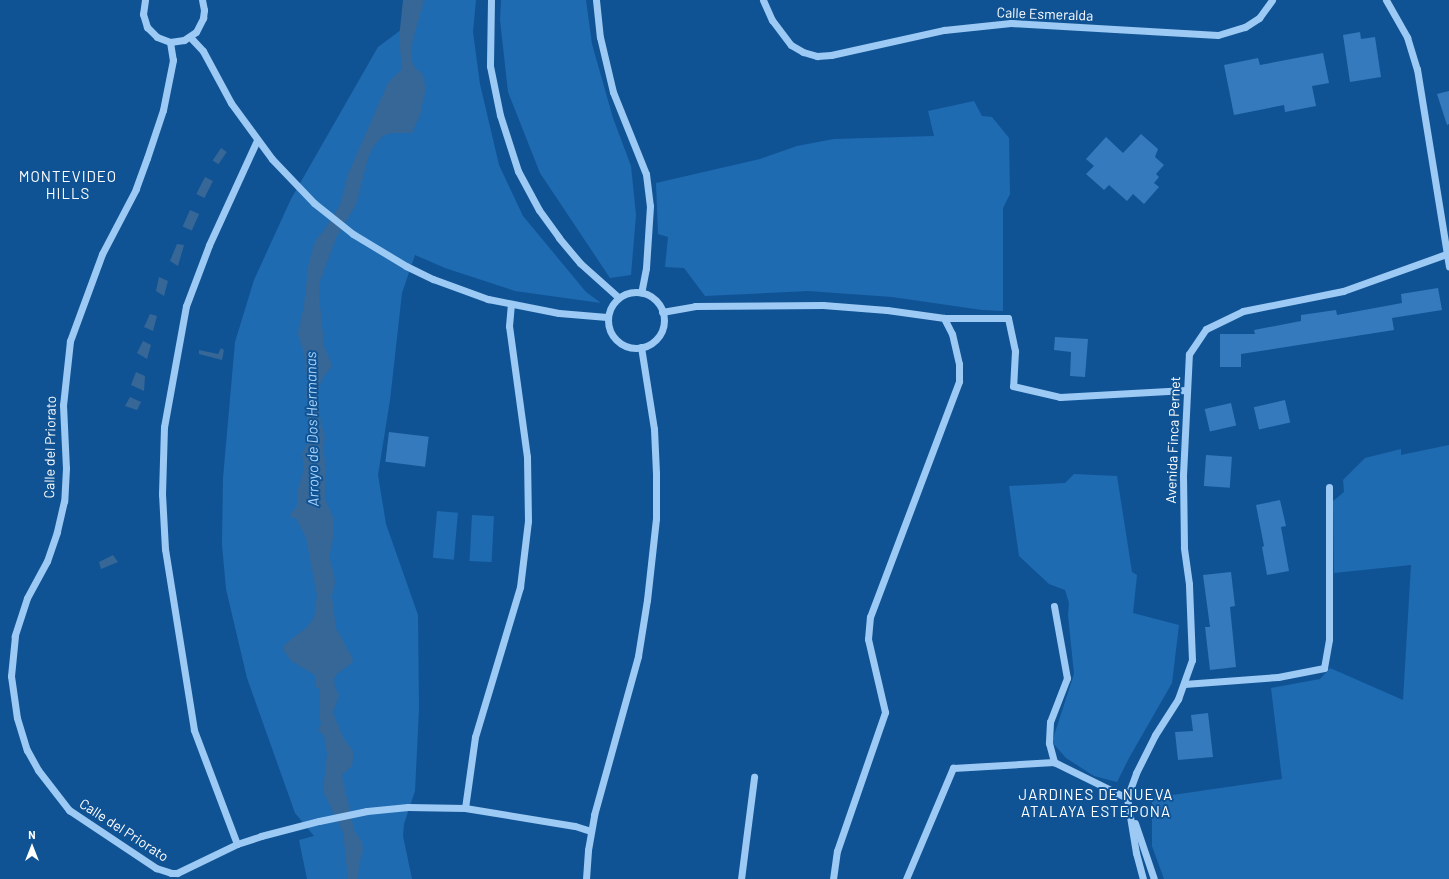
<!DOCTYPE html>
<style>
body{margin:0}
#map{position:relative;width:1449px;height:879px;overflow:hidden;background:#105394;font-family:Barlow,sans-serif}
div>[style]{position:absolute}
[style*='--x']{left:calc(var(--x)*1px);top:calc(var(--y)*1px);width:calc(var(--w)*1px);rotate:calc(var(--a)*1deg)}
.green>*{inset:0;background:#1e6bb2;transform-origin:0 0}
.water>*{inset:0;background:#366797;transform-origin:0 0}
.building>*{inset:0;background:#347abc;transform-origin:0 0}
.minor>*{height:7px;margin:-3.5px;padding:0 3.5px;transform-origin:3.5px;border-radius:3.5px;background:#9dcaf4}
.minor>.ring{margin:-3.5px;padding:0;box-sizing:content-box;background:none;border:7px solid #9dcaf4;border-radius:50%}
span{translate:-50% -50%;white-space:nowrap;text-align:center;line-height:1.15;-webkit-text-stroke:4px #105394;paint-order:stroke}
.street-label{font-size:14px;color:#fff}
.neighbourhood-label{font-size:15px;color:#fff;letter-spacing:1px}
.water-label{font-size:15px;color:#aad4fb;font-style:italic}
.north{position:absolute;left:12px;top:827px;width:40px;height:40px;-webkit-text-stroke:3px #105394;paint-order:stroke;rotate:0deg;font-size:11px;font-weight:700;line-height:16px;text-align:center;color:#fff}
.north::after{content:'';display:block;margin:auto;width:14px;height:18px;background:#fff;clip-path:polygon(50% 0,100% 100%,50% 72%,0 100%)}
</style>
<div id="map">
<div class="green">
<div style="clip-path:polygon(423px 0,476px 0,473px 32px,480px 84px,499px 165px,523px 216px,586px 292px,601px 303px,515px 291px,445px 268px,415px 255px,402px 293px,390px 400px,378px 475px,386px 524px,418px 615px,419px 709px,415px 791px,404px 824px,403px 836px,412px 879px,307px 879px,299px 840px,314px 836px,295px 813px,247px 678px,226px 589px,222px 545px,223px 478px,235px 342px,254px 280px,291px 199px,378px 47px,401px 30px)"></div>
<div style="clip-path:polygon(501px 0,586px 0,592px 44px,613px 118px,631px 166px,636px 215px,631px 275px,610px 278px,540px 173px,508px 92px,500px 20px)"></div>
<div style="clip-path:polygon(974px 101px,982px 116px,992px 117px,1009px 138px,1010px 194px,1003px 208px,1003px 311px,982px 310px,892px 297px,808px 291px,705px 296px,684px 268px,665px 267px,668px 237px,658px 234px,656px 183px,760px 159px,797px 146px,834px 139px,934px 136px,928px 111px)"></div>
<div style="clip-path:polygon(1449px 445px,1449px 879px,1164px 879px,1152px 846px,1152px 798px,1282px 779px,1271px 688px,1320px 679px,1330px 668px,1403px 700px,1411px 565px,1334px 573px,1333px 501px,1344px 492px,1343px 480px,1365px 458px,1401px 449px,1401px 455px)"></div>
<div style="clip-path:polygon(1074px 474px,1117px 476px,1132px 572px,1137px 575px,1133px 613px,1179px 625px,1172px 683px,1129px 758px,1117px 782px,1094px 776px,1066px 758px,1052px 742px,1074px 674px,1068px 615px,1069px 603px,1065px 590px,1049px 584px,1019px 556px,1009px 486px,1065px 483px)"></div>
<div style="left:437px;top:511px;width:21px;height:47px;rotate:5deg"></div>
<div style="left:472px;top:515px;width:22px;height:46px;rotate:3deg"></div>
</div>
<div class="water">
<div style="clip-path:polygon(403px 0,424px 0,411px 47px,412px 62px,416px 69px,422px 73px,426px 88px,420px 115px,412px 133px,391px 133px,383px 136px,374px 146px,368px 158px,356px 205px,337px 236px,320px 281px,319px 295px,324px 345px,331px 363px,331px 368px,326px 373px,321px 382px,317px 395px,321px 422px,325px 438px,323px 448px,325px 461px,325px 498px,334px 520px,334px 534px,329px 557px,334px 574px,335px 583px,332px 596px,336px 628px,353px 659px,352px 663px,337px 674px,334px 679px,335px 687px,339px 695px,333px 713px,343px 737px,354px 752px,352px 766px,342px 775px,354px 830px,362px 842px,363px 850px,359px 865px,358px 879px,348px 879px,343px 832px,323px 791px,327px 754px,324px 736px,318px 730px,321px 724px,319px 715px,320px 689px,316px 687px,315px 675px,291px 661px,284px 651px,283px 646px,307px 627px,314px 618px,317px 595px,306px 538px,296px 518px,292px 518px,290px 514px,297px 507px,297px 493px,304px 469px,302px 454px,310px 437px,307px 416px,308px 402px,306px 397px,307px 379px,304px 354px,298px 334px,304px 305px,308px 267px,315px 241px,325px 229px,340px 205px,348px 174px,388px 83px,402px 69px,399px 38px)"></div>
<div style="left:221px;top:148px;width:7px;height:15px;rotate:34deg"></div>
<div style="left:205px;top:177px;width:9px;height:19px;rotate:27deg"></div>
<div style="left:190px;top:210px;width:10px;height:18px;rotate:24deg"></div>
<div style="clip-path:polygon(177px 244px,184px 245px,178px 266px,170px 261px)"></div>
<div style="clip-path:polygon(159px 277px,168px 281px,164px 296px,156px 291px)"></div>
<div style="clip-path:polygon(150px 314px,157px 316px,153px 331px,144px 327px)"></div>
<div style="clip-path:polygon(143px 341px,151px 345px,147px 359px,137px 353px)"></div>
<div style="clip-path:polygon(221px 348px,224px 350px,222px 360px,199px 354px,199px 350px,218px 354px)"></div>
<div style="clip-path:polygon(136px 372px,145px 376px,144px 391px,131px 385px)"></div>
<div style="clip-path:polygon(130px 397px,141px 402px,137px 410px,125px 406px)"></div>
<div style="clip-path:polygon(113px 555px,118px 562px,101px 569px,99px 562px)"></div>
</div>
<div class="building">
<div style="clip-path:polygon(1360px 32px,1361px 39px,1375px 37px,1381px 77px,1350px 82px,1343px 35px)"></div>
<div style="clip-path:polygon(1323px 53px,1329px 83px,1312px 86px,1316px 106px,1285px 112px,1284px 105px,1234px 115px,1224px 65px,1258px 58px,1260px 65px)"></div>
<div style="clip-path:polygon(1449px 91px,1449px 124px,1447px 125px,1437px 94px)"></div>
<div style="clip-path:polygon(1141px 134px,1158px 149px,1155px 157px,1164px 165px,1156px 174px,1159px 177px,1154px 183px,1159px 187px,1144px 204px,1133px 194px,1127px 201px,1109px 185px,1104px 190px,1086px 174px,1094px 166px,1086px 159px,1106px 137px,1123px 153px)"></div>
<div style="clip-path:polygon(1438px 288px,1442px 310px,1392px 318px,1394px 330px,1241px 354px,1241px 367px,1220px 367px,1220px 334px,1255px 334px,1254px 330px,1301px 321px,1301px 315px,1336px 310px,1337px 315px,1402px 303px,1401px 294px)"></div>
<div style="clip-path:polygon(1055px 337px,1088px 339px,1085px 377px,1070px 376px,1071px 352px,1054px 350px)"></div>
<div style="left:1285px;top:400px;width:23px;height:32px;rotate:77deg"></div>
<div style="left:1231px;top:403px;width:23px;height:27px;rotate:77deg"></div>
<div style="left:389px;top:432px;width:40px;height:30px;rotate:7deg"></div>
<div style="left:1206px;top:455px;width:26px;height:31px;rotate:4deg"></div>
<div style="clip-path:polygon(1280px 500px,1286px 526px,1281px 527px,1289px 571px,1267px 575px,1262px 547px,1264px 546px,1256px 505px)"></div>
<div style="clip-path:polygon(1231px 572px,1235px 606px,1230px 607px,1236px 667px,1210px 670px,1205px 627px,1210px 627px,1203px 575px)"></div>
<div style="clip-path:polygon(1208px 713px,1213px 757px,1178px 760px,1175px 732px,1193px 731px,1191px 715px)"></div>
</div>
<div class="minor">
<div style="--x:145;--y:0;--w:14;--a:98"></div>
<div style="--x:143;--y:14;--w:14;--a:73"></div>
<div style="--x:147;--y:27;--w:14;--a:45"></div>
<div style="--x:157;--y:37;--w:14;--a:21"></div>
<div style="--x:170;--y:42;--w:14;--a:-8"></div>
<div style="--x:184;--y:40;--w:14;--a:-34"></div>
<div style="--x:196;--y:32;--w:16;--a:-63"></div>
<div style="--x:203;--y:18;--w:8;--a:-83"></div>
<div style="--x:204;--y:10;--w:10;--a:-101"></div>
<div style="--x:491;--y:0;--w:66;--a:90.9"></div>
<div style="--x:490;--y:66;--w:50;--a:78.5"></div>
<div style="--x:500;--y:115;--w:59;--a:72.2"></div>
<div style="--x:518;--y:171;--w:44;--a:61.7"></div>
<div style="--x:539;--y:210;--w:34;--a:54"></div>
<div style="--x:559;--y:238;--w:33;--a:50"></div>
<div style="--x:580;--y:263;--w:52;--a:41.9"></div>
<div style="--x:596;--y:0;--w:37;--a:84"></div>
<div style="--x:600;--y:37;--w:57;--a:76.7"></div>
<div style="--x:613;--y:92;--w:88;--a:68.1"></div>
<div style="--x:646;--y:174;--w:32;--a:83"></div>
<div style="--x:650;--y:206;--w:62;--a:93.7"></div>
<div style="--x:646;--y:268;--w:25;--a:101"></div>
<div style="--x:763;--y:0;--w:22;--a:66"></div>
<div style="--x:772;--y:20;--w:31;--a:53"></div>
<div style="--x:791;--y:45;--w:14;--a:30"></div>
<div style="--x:803;--y:52;--w:15;--a:16"></div>
<div style="--x:817;--y:56;--w:14;--a:-4"></div>
<div style="--x:831;--y:55;--w:116;--a:-12.5"></div>
<div style="--x:944;--y:30;--w:67;--a:-6"></div>
<div style="--x:1011;--y:23;--w:207;--a:3.3"></div>
<div style="--x:1218;--y:35;--w:28;--a:-17"></div>
<div style="--x:1245;--y:27;--w:17;--a:-33"></div>
<div style="--x:1259;--y:18;--w:22;--a:-54"></div>
<div style="--x:1386;--y:0;--w:43;--a:60.4"></div>
<div style="--x:1407;--y:37;--w:34;--a:73"></div>
<div style="--x:1417;--y:69;--w:200;--a:80.8"></div>
<div style="--x:190;--y:37;--w:19;--a:47"></div>
<div style="--x:203;--y:51;--w:59;--a:61.7"></div>
<div style="--x:231;--y:103;--w:69;--a:53.8"></div>
<div style="--x:272;--y:159;--w:61;--a:46.3"></div>
<div style="--x:314;--y:203;--w:50;--a:38.5"></div>
<div style="--x:353;--y:234;--w:62;--a:31.1"></div>
<div style="--x:406;--y:266;--w:30;--a:26"></div>
<div style="--x:433;--y:279;--w:59;--a:20"></div>
<div style="--x:488;--y:299;--w:72;--a:11.2"></div>
<div style="--x:559;--y:313;--w:48;--a:4.8"></div>
<div style="--x:170;--y:42;--w:18;--a:81"></div>
<div style="--x:173;--y:60;--w:51;--a:101.3"></div>
<div style="--x:163;--y:110;--w:51;--a:108.4"></div>
<div style="--x:147;--y:158;--w:33;--a:110"></div>
<div style="--x:136;--y:189;--w:73;--a:117.6"></div>
<div style="--x:102;--y:254;--w:93;--a:110.2"></div>
<div style="--x:70;--y:341;--w:64;--a:96.2"></div>
<div style="--x:63;--y:405;--w:63;--a:87.3"></div>
<div style="--x:66;--y:468;--w:33;--a:93"></div>
<div style="--x:64;--y:501;--w:32;--a:103"></div>
<div style="--x:57;--y:532;--w:31;--a:109"></div>
<div style="--x:47;--y:561;--w:42;--a:118.4"></div>
<div style="--x:27;--y:598;--w:40;--a:108"></div>
<div style="--x:15;--y:636;--w:40;--a:95.7"></div>
<div style="--x:11;--y:676;--w:42;--a:81.9"></div>
<div style="--x:17;--y:718;--w:34;--a:73"></div>
<div style="--x:27;--y:750;--w:23;--a:61"></div>
<div style="--x:38;--y:770;--w:51;--a:52.2"></div>
<div style="--x:69;--y:810;--w:105;--a:33.7"></div>
<div style="--x:156;--y:868;--w:16;--a:18"></div>
<div style="--x:171;--y:873;--w:6;--a:0"></div>
<div style="--x:177;--y:873;--w:67;--a:-25.8"></div>
<div style="--x:237;--y:844;--w:25;--a:-18"></div>
<div style="--x:261;--y:836;--w:60;--a:-14.5"></div>
<div style="--x:319;--y:821;--w:49;--a:-11.8"></div>
<div style="--x:367;--y:811;--w:41;--a:-5.6"></div>
<div style="--x:408;--y:807;--w:57;--a:1"></div>
<div style="--x:465;--y:808;--w:111;--a:9.3"></div>
<div style="--x:575;--y:826;--w:16;--a:18"></div>
<div class="ring" style="left:608px;top:292px;width:49px;height:49px"></div>
<div style="--x:662;--y:312;--w:34;--a:-10"></div>
<div style="--x:695;--y:306;--w:128;--a:-0.4"></div>
<div style="--x:823;--y:305;--w:64;--a:4.5"></div>
<div style="--x:887;--y:310;--w:58;--a:8"></div>
<div style="--x:944;--y:318;--w:64;--a:0"></div>
<div style="--x:1008;--y:318;--w:34;--a:78"></div>
<div style="--x:1015;--y:351;--w:35;--a:93"></div>
<div style="--x:1013;--y:386;--w:48;--a:13.2"></div>
<div style="--x:1060;--y:397;--w:126;--a:-3.2"></div>
<div style="--x:1054;--y:606;--w:73;--a:79.8"></div>
<div style="--x:1067;--y:678;--w:47;--a:111.1"></div>
<div style="--x:1050;--y:722;--w:21;--a:93"></div>
<div style="--x:1049;--y:743;--w:20;--a:75"></div>
<div style="--x:1054;--y:762;--w:81;--a:26.3"></div>
<div style="--x:1184;--y:684;--w:94;--a:-4.3"></div>
<div style="--x:1278;--y:677;--w:47;--a:-11.1"></div>
<div style="--x:1324;--y:668;--w:29;--a:-80"></div>
<div style="--x:1329;--y:639;--w:152;--a:-90"></div>
<div style="--x:465;--y:808;--w:72;--a:-82"></div>
<div style="--x:475;--y:737;--w:157;--a:-73.3"></div>
<div style="--x:520;--y:587;--w:66;--a:-83.1"></div>
<div style="--x:528;--y:521;--w:64;--a:-90.9"></div>
<div style="--x:527;--y:457;--w:132;--a:-97.8"></div>
<div style="--x:509;--y:326;--w:22;--a:-85"></div>
<div style="--x:1135;--y:823;--w:59;--a:71.3"></div>
<div style="--x:237;--y:844;--w:122;--a:-110.7"></div>
<div style="--x:194;--y:730;--w:183;--a:-99.1"></div>
<div style="--x:165;--y:549;--w:55;--a:-93.1"></div>
<div style="--x:162;--y:494;--w:67;--a:-88.3"></div>
<div style="--x:164;--y:427;--w:123;--a:-79.7"></div>
<div style="--x:186;--y:306;--w:65;--a:-69.3"></div>
<div style="--x:209;--y:245;--w:115;--a:-65.4"></div>
<div style="--x:586;--y:879;--w:29;--a:-86"></div>
<div style="--x:588;--y:850;--w:36;--a:-80"></div>
<div style="--x:594;--y:815;--w:165;--a:-74.5"></div>
<div style="--x:638;--y:656;--w:57;--a:-80.9"></div>
<div style="--x:647;--y:600;--w:82;--a:-83.7"></div>
<div style="--x:656;--y:518;--w:45;--a:-90"></div>
<div style="--x:656;--y:473;--w:44;--a:-92.6"></div>
<div style="--x:654;--y:429;--w:83;--a:-99"></div>
<div style="--x:741;--y:879;--w:103;--a:-82.7"></div>
<div style="--x:833;--y:879;--w:28;--a:-82"></div>
<div style="--x:837;--y:851;--w:147;--a:-70.9"></div>
<div style="--x:885;--y:712;--w:75;--a:-103.1"></div>
<div style="--x:868;--y:639;--w:22;--a:-85"></div>
<div style="--x:870;--y:617;--w:252;--a:-69.3"></div>
<div style="--x:959;--y:381;--w:17;--a:-90"></div>
<div style="--x:959;--y:364;--w:31;--a:-103"></div>
<div style="--x:952;--y:334;--w:18;--a:-117"></div>
<div style="--x:906;--y:879;--w:121;--a:-67.1"></div>
<div style="--x:953;--y:768;--w:101;--a:-3.4"></div>
<div style="--x:1143;--y:879;--w:27;--a:-105"></div>
<div style="--x:1136;--y:853;--w:56;--a:-99.3"></div>
<div style="--x:1127;--y:798;--w:27;--a:-70"></div>
<div style="--x:1136;--y:773;--w:42;--a:-63.4"></div>
<div style="--x:1155;--y:735;--w:43;--a:-57.4"></div>
<div style="--x:1178;--y:699;--w:41;--a:-70.3"></div>
<div style="--x:1192;--y:660;--w:76;--a:-92.3"></div>
<div style="--x:1189;--y:584;--w:37;--a:-98"></div>
<div style="--x:1184;--y:547;--w:72;--a:-90.8"></div>
<div style="--x:1183;--y:475;--w:121;--a:-87.2"></div>
<div style="--x:1189;--y:354;--w:30;--a:-56"></div>
<div style="--x:1206;--y:329;--w:41;--a:-25.9"></div>
<div style="--x:1243;--y:311;--w:102;--a:-11.3"></div>
<div style="--x:1343;--y:291;--w:113;--a:-19.7"></div>
</div>
<div class="street-label">
<span style="left:1045px;top:14px;rotate:2deg">Calle Esmeralda</span>
<span style="left:1173px;top:440px;rotate:-88deg">Avenida Finca Pernet</span>
<span style="left:50px;top:447px;rotate:-89deg">Calle del Priorato</span>
<span style="left:124px;top:830px;rotate:33deg">Calle del Priorato</span>
</div>
<div class="neighbourhood-label">
<span style="left:68px;top:185px">MONTEVIDEO<br>HILLS</span>
<span style="left:1096px;top:803px">JARDINES DE NUEVA<br>ATALAYA ESTEPONA</span>
</div>
<div class="water-label">
<span style="left:312px;top:429px;rotate:-91deg">Arroyo de Dos Hermanas</span>
</div>
<div class="north">N</div>
</div>
